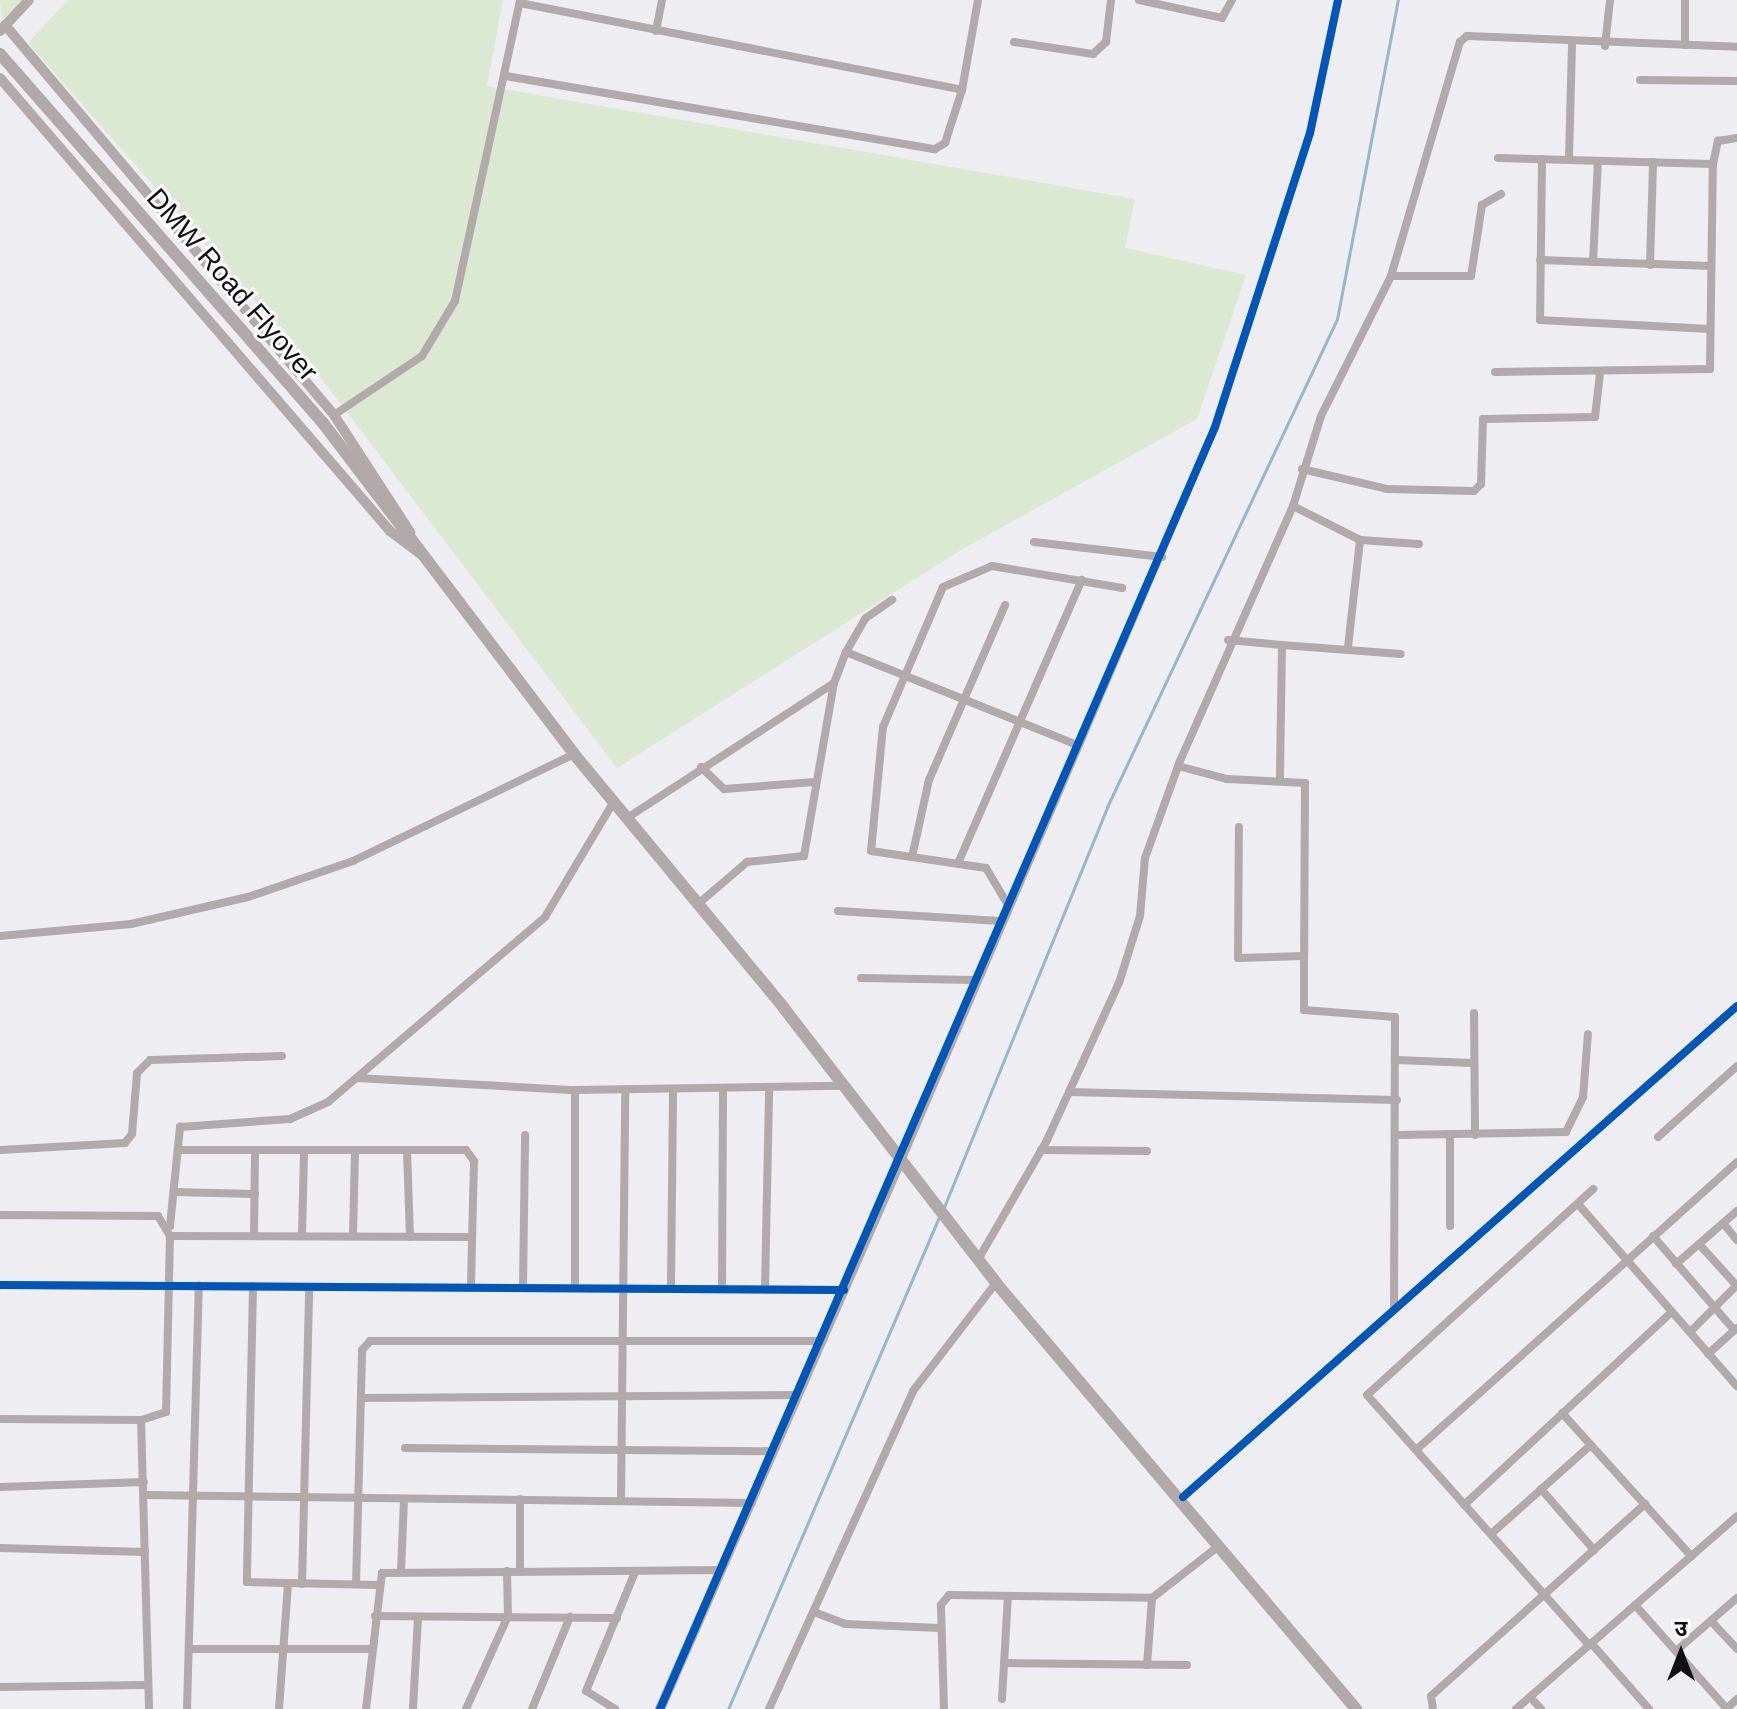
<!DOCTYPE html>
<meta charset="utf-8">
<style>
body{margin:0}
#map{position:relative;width:1737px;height:1709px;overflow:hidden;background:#ededf2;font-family:Helvetica,"Noto Sans Devanagari",sans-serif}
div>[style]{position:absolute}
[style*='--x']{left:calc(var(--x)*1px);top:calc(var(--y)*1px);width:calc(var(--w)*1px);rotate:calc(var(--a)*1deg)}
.green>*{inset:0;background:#dbe9d3}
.stream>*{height:3px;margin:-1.5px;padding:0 1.5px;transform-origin:1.5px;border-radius:1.5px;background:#93b8ca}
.minor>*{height:8px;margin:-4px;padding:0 4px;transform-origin:4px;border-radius:4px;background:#b1a9aa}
.tertiary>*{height:10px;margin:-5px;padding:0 5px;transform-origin:5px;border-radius:5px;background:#b1a9aa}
.secondary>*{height:12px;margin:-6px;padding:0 6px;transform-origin:6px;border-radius:6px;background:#b1a8a9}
.cycleway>*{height:8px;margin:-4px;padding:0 4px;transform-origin:4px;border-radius:4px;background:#0057b8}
span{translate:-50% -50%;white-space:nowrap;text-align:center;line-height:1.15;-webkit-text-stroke:6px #fff;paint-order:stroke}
.street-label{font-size:28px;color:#101013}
.north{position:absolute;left:1641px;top:1613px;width:80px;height:80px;-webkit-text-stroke:6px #fff;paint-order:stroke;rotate:0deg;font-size:22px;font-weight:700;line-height:32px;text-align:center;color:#101013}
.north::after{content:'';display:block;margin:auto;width:28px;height:36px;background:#101013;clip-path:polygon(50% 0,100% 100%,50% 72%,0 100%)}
</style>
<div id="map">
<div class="green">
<div style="clip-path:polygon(0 0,22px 0,2px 21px)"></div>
<div style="clip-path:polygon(68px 0,503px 0,487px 86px,1135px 199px,1125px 248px,1246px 275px,1197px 419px,961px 550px,617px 768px,308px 361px,28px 43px)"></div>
</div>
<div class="stream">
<div style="--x:944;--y:1207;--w:432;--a:-67.8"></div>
<div style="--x:1107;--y:807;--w:539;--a:-64.76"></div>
<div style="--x:1337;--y:319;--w:325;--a:-79.2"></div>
<div style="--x:728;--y:1709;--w:535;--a:-66.79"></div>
</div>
<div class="minor">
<div style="--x:1139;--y:0;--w:85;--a:12.2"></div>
<div style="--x:1222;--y:18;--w:21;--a:-61"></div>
<div style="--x:1685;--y:0;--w:45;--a:90"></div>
<div style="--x:520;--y:3;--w:450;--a:11.1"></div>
<div style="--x:656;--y:31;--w:32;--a:-79"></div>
<div style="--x:1014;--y:42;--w:80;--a:8.6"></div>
<div style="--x:1093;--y:54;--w:18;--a:-43"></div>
<div style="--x:1106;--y:42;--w:42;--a:-83.2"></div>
<div style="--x:1605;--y:46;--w:46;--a:-83.8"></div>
<div style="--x:506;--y:76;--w:435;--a:9.7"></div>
<div style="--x:935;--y:149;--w:12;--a:-31"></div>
<div style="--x:945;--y:143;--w:56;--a:-72.2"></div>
<div style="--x:962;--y:90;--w:91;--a:-79.9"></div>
<div style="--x:1640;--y:80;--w:97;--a:0.6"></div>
<div style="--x:1498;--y:158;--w:215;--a:1.6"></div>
<div style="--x:1542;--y:159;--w:161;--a:90.7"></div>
<div style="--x:1540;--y:320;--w:170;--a:3"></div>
<div style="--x:1569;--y:159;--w:114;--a:-88.5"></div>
<div style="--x:1540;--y:260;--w:171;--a:2"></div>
<div style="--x:1593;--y:262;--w:101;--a:-87.2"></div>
<div style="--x:1650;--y:265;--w:103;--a:-88.3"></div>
<div style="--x:1391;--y:276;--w:80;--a:0"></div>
<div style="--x:1471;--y:276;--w:72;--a:-81.2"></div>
<div style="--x:1482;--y:205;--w:22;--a:-30"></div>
<div style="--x:1495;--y:372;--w:215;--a:-0.8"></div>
<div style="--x:1710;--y:369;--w:205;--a:-89.2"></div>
<div style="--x:1713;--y:164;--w:24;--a:-78"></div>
<div style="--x:1718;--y:141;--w:19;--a:-9"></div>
<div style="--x:334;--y:415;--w:106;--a:-33.8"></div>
<div style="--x:422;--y:356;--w:64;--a:-59"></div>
<div style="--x:455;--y:301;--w:308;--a:-77.8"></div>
<div style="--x:1302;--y:469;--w:87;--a:13.2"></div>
<div style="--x:1387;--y:489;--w:87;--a:1.3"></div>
<div style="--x:1474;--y:491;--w:10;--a:-45"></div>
<div style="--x:1481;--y:484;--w:65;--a:-88.2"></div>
<div style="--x:1483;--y:419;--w:112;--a:-1"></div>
<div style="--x:1595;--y:417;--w:44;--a:-83.5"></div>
<div style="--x:1293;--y:506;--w:75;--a:26.9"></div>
<div style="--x:1360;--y:540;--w:59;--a:3.9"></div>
<div style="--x:1034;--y:542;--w:129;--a:6.7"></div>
<div style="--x:1228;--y:640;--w:54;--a:5.3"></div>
<div style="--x:1282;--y:645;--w:134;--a:90.9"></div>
<div style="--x:1282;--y:645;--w:119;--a:4.3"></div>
<div style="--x:1348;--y:647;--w:108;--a:-83.6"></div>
<div style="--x:846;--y:652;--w:39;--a:-60"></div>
<div style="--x:866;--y:618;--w:32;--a:-35"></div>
<div style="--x:1178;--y:766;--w:51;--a:14.9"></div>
<div style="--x:1227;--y:779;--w:78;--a:2.9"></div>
<div style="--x:1305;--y:783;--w:173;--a:90.3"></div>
<div style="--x:1304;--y:956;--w:66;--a:178.3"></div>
<div style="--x:1238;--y:958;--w:131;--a:-89.6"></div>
<div style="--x:701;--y:767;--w:32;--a:44"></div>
<div style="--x:724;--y:789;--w:91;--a:-4.4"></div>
<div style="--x:627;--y:818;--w:247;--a:-33.1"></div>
<div style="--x:912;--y:857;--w:79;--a:-77.6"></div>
<div style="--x:929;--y:780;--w:191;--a:-66.5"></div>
<div style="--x:959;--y:861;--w:307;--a:-66.4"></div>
<div style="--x:698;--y:904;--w:65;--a:-40.6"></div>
<div style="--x:747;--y:862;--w:57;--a:-6"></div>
<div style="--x:804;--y:856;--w:176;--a:-80.2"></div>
<div style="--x:834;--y:683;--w:33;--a:-69"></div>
<div style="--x:846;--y:652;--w:247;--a:21.9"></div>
<div style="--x:1008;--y:905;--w:43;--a:-120.7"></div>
<div style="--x:986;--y:868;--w:116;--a:-171.6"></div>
<div style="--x:871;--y:851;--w:125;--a:-84.5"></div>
<div style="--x:883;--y:727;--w:152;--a:-66.8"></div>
<div style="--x:943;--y:587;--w:53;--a:-23.2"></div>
<div style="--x:992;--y:566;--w:132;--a:9.6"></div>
<div style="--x:838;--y:911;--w:162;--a:3.5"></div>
<div style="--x:0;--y:936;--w:132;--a:-5.2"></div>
<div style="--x:131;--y:924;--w:120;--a:-13"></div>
<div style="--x:248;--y:897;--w:111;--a:-18.9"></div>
<div style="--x:353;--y:861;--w:246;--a:-25.8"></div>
<div style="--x:1304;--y:956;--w:54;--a:90"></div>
<div style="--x:1304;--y:1010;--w:91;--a:4.4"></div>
<div style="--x:1395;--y:1017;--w:292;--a:90.2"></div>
<div style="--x:861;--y:978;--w:115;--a:1"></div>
<div style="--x:1474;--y:1013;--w:122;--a:89.5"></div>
<div style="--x:1396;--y:1060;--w:77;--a:2.2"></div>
<div style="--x:357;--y:1078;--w:218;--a:3.2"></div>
<div style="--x:575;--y:1090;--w:268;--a:-0.9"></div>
<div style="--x:575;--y:1090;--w:196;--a:90"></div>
<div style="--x:1069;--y:1092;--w:328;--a:1.4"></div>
<div style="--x:1397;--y:1135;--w:169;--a:-1"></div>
<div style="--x:1566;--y:1132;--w:39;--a:-64"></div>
<div style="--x:1583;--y:1097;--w:63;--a:-85.5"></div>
<div style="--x:1450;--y:1135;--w:91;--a:90"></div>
<div style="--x:1658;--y:1137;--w:106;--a:-41.9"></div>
<div style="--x:0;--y:1150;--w:125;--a:-3.2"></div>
<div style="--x:125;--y:1143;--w:11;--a:-52"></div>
<div style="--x:132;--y:1134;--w:61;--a:-85.3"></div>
<div style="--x:137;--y:1073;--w:18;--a:-45"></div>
<div style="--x:150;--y:1060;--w:132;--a:-1.7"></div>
<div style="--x:178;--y:1150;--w:288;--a:0"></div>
<div style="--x:466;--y:1150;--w:14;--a:54"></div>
<div style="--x:474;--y:1161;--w:125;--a:91.4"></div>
<div style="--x:1041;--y:1150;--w:106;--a:0.5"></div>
<div style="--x:407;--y:1151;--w:86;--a:88"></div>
<div style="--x:901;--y:1161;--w:798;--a:-66.84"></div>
<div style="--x:1215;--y:427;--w:309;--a:-72.1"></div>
<div style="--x:1310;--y:133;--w:136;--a:-78.1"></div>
<div style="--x:174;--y:1192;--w:81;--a:1.4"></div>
<div style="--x:1578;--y:1204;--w:242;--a:48.9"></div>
<div style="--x:0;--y:1215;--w:158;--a:0.4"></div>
<div style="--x:158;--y:1216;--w:23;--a:59"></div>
<div style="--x:170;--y:1236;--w:176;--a:91.3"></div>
<div style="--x:166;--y:1412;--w:26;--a:162"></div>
<div style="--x:141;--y:1420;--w:141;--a:-179.6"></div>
<div style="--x:1723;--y:1223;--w:22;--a:51"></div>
<div style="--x:170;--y:1226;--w:100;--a:-84.2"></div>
<div style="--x:180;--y:1127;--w:110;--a:-4.2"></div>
<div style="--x:290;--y:1119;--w:42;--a:-24.1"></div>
<div style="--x:328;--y:1102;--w:285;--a:-40.4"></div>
<div style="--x:545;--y:917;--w:133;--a:-59.2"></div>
<div style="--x:254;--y:1234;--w:83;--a:-89.3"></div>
<div style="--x:302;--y:1235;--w:83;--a:-88.6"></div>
<div style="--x:353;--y:1235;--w:83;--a:-88.6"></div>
<div style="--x:170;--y:1236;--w:302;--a:0.2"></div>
<div style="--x:1653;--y:1236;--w:124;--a:49.2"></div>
<div style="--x:1699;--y:1244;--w:57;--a:47.9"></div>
<div style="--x:979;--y:1258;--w:136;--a:-60"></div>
<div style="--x:1047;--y:1140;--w:173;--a:-65.4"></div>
<div style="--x:1119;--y:983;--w:70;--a:-72.6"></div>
<div style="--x:1140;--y:916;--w:58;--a:-85.1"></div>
<div style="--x:1145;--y:858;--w:103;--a:-70.2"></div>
<div style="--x:1180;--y:761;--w:279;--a:-66.1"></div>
<div style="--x:1293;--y:506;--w:94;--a:-72.7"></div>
<div style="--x:1321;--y:416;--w:157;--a:-63.4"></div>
<div style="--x:1391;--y:276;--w:244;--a:-73.6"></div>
<div style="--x:1460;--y:42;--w:9;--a:-41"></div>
<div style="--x:1467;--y:36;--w:270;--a:2.3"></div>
<div style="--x:1676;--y:1264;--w:81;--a:-41"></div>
<div style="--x:0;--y:1285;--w:844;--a:0.34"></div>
<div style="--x:253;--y:1286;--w:296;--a:91.2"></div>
<div style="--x:247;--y:1582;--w:131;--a:1.3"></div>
<div style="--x:671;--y:1286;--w:196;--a:-89.4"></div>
<div style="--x:523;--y:1287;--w:152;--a:-89.2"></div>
<div style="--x:722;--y:1287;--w:198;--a:-89.7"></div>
<div style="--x:765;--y:1287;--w:199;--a:-88.8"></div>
<div style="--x:1690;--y:1332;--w:66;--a:-45"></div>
<div style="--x:1708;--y:1354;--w:39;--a:-42"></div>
<div style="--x:362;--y:1398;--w:435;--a:-0.4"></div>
<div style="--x:1562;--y:1413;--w:193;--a:47.9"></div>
<div style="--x:141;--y:1420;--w:289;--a:88.4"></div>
<div style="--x:405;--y:1448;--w:368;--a:0.5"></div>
<div style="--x:1416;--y:1450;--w:431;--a:-41.9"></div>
<div style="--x:0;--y:1487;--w:144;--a:-2"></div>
<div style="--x:1541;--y:1489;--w:81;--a:49"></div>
<div style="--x:145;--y:1495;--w:607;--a:0.76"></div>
<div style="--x:1183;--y:1497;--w:740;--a:-41.55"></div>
<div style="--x:520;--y:1499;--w:73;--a:90"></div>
<div style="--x:621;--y:1499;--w:409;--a:-89.4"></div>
<div style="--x:1464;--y:1505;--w:284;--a:-42.9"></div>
<div style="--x:1491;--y:1534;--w:134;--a:-41.7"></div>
<div style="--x:0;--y:1548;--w:145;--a:1.6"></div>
<div style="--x:401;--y:1571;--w:72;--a:-87.6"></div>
<div style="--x:302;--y:1584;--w:297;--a:-88.6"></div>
<div style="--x:356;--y:1584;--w:234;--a:-88.5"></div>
<div style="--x:362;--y:1350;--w:12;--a:-48"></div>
<div style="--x:370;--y:1341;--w:452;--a:0"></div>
<div style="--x:1635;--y:1605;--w:137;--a:48.5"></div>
<div style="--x:814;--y:1612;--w:33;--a:21"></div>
<div style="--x:845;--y:1624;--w:95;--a:2.4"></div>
<div style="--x:375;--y:1616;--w:242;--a:0.5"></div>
<div style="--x:1711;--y:1621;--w:38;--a:47"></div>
<div style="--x:1591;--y:1643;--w:88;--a:48.7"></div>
<div style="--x:1589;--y:1645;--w:334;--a:-131.6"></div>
<div style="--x:1367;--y:1395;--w:306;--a:-42.3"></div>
<div style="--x:190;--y:1649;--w:182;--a:0"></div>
<div style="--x:1676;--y:1651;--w:81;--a:-41"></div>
<div style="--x:1004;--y:1663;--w:183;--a:0.6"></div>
<div style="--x:1147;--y:1665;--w:67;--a:-85.7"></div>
<div style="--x:0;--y:1687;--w:146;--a:-0.8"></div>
<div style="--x:1530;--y:1697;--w:16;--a:47"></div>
<div style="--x:1002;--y:1699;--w:103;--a:-86.7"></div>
<div style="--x:187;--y:1709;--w:424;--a:-88.4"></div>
<div style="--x:279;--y:1709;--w:125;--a:-85.9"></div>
<div style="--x:366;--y:1709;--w:137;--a:-83.3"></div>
<div style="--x:382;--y:1573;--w:339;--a:-0.5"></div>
<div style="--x:413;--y:1709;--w:92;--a:-86.9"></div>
<div style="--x:466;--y:1709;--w:102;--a:-65.7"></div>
<div style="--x:508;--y:1616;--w:45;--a:-91.3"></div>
<div style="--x:532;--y:1709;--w:100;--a:-67.6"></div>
<div style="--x:615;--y:1709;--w:34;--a:-148"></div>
<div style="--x:586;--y:1691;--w:129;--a:-67.6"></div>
<div style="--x:769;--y:1709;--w:349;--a:-65.6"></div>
<div style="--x:913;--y:1391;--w:136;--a:-52.5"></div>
<div style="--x:944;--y:1709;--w:104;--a:-91.7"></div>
<div style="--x:941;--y:1605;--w:13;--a:-51"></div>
<div style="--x:949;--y:1595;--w:203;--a:0.8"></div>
<div style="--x:1152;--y:1598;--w:86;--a:-37.9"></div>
<div style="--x:1433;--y:1709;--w:13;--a:-99"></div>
<div style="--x:1431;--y:1696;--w:288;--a:-41.9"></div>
<div style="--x:1516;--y:1709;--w:293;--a:-41.1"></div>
<div style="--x:1726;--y:1709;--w:15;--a:-42"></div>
</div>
<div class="tertiary">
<div style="--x:5;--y:25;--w:510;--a:49.85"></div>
<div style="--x:334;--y:415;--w:140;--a:57"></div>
<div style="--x:0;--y:31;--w:42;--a:-46.9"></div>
<div style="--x:0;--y:78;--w:598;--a:49.27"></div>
<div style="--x:390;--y:531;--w:39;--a:37"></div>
<div style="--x:660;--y:1709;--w:597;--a:-66.31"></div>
</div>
<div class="secondary">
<div style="--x:0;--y:54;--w:490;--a:48.8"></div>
<div style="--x:323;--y:423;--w:415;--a:52.8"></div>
<div style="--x:574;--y:754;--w:328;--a:50.4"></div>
<div style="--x:783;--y:1007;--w:349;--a:52.3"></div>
<div style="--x:996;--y:1283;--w:558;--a:49.8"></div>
</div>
<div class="cycleway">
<div style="--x:0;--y:1285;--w:844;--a:0.34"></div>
<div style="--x:1183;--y:1497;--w:740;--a:-41.55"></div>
<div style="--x:660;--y:1709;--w:1397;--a:-66.59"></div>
<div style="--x:1215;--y:427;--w:309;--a:-72.1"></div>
<div style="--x:1310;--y:133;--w:136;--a:-78.1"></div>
</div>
<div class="street-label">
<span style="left:232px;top:285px;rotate:49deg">DMW Road Flyover</span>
</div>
<div class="north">उ</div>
</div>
